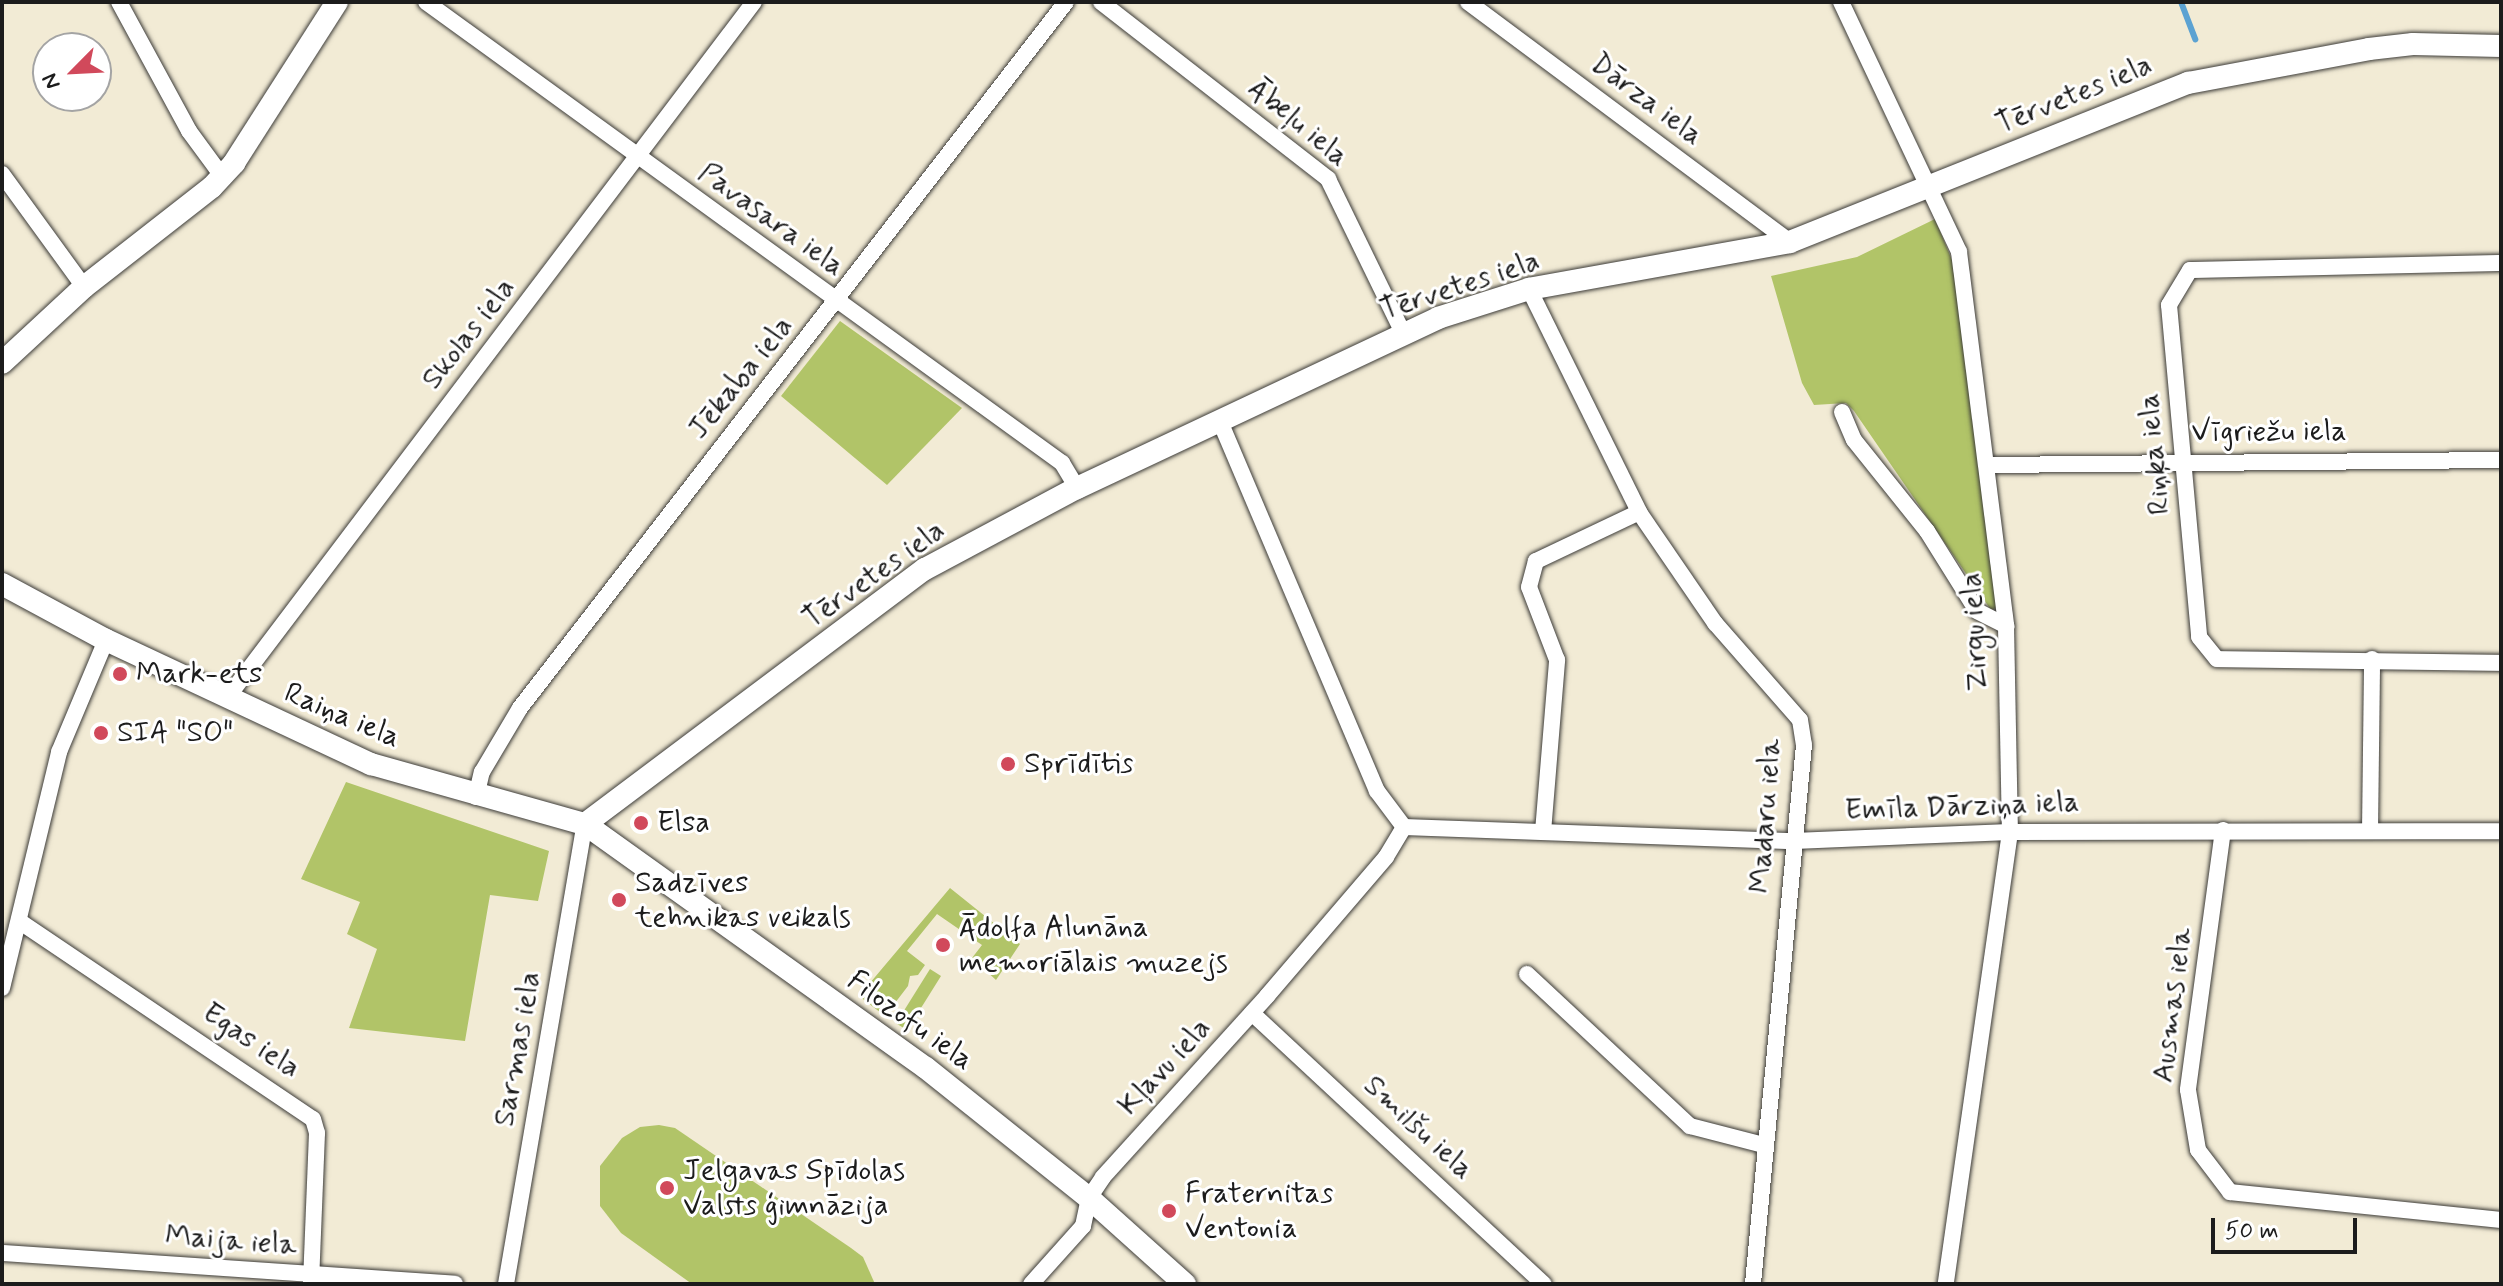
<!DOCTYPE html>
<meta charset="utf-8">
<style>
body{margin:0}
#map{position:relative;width:2503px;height:1286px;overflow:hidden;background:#f2ebd5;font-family:Mynerve,sans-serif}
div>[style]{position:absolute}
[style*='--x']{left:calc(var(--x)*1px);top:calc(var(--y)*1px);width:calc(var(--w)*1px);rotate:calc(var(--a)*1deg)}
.green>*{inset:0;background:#b1c468;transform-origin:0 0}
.stream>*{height:6px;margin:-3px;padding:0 3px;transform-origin:3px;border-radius:3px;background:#5ca2d2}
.roads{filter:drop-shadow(0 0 2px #3c3b38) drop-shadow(0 0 2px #3c3b38)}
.street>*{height:16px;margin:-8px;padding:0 8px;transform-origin:8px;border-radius:8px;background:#fff}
.secondary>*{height:22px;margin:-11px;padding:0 11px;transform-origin:11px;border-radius:11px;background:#fff}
.dots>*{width:22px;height:22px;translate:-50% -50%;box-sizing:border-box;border:4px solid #fff;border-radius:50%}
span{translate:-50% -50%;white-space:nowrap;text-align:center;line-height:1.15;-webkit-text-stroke:6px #fff;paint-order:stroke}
.street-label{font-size:30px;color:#1c1c1c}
.poi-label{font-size:30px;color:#1c1c1c}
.left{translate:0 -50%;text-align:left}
.frame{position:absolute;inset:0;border:4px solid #1c1c1c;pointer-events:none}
.north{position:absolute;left:32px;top:32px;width:80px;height:80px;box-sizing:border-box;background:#fff;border:2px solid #a4a4a4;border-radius:50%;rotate:246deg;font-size:22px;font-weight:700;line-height:32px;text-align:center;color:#1c1c1c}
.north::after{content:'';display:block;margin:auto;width:28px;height:36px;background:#d1495b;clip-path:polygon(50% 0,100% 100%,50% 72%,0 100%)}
.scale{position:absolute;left:2211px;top:1218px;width:146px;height:36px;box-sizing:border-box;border:4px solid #1c1c1c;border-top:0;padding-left:10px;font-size:24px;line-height:28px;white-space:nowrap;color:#1c1c1c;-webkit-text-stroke:6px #fff;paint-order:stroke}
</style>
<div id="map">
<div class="green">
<div style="clip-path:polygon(1935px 219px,1954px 265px,1998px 607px,1991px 610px,1854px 411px,1846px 403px,1814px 405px,1802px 383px,1771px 276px,1857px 257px)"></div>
<div style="clip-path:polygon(840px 321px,962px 408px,887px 485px,781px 396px)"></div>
<div style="clip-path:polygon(346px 782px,549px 851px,538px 901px,490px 895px,465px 1041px,349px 1028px,377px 949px,347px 934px,360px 902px,301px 879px)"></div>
<div style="clip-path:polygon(950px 888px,1020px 944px,996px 980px,972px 958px,982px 945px,937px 914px,907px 951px,925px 965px,918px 975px,910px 976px,908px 986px,885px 1016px,859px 996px)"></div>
<div style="left:930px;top:969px;width:13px;height:64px;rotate:32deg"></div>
<div style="clip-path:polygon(659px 1125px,675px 1128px,851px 1248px,863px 1257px,875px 1284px,692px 1284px,621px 1233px,600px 1206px,600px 1166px,622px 1138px,640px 1127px)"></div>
</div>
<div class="stream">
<div style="--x:2181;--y:2;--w:40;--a:69"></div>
</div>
<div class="roads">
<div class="street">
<div style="--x:119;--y:2;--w:147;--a:61.5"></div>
<div style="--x:189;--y:131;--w:56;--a:53.7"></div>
<div style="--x:426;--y:2;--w:786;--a:35.94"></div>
<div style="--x:1062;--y:463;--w:29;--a:59"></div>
<div style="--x:1101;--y:2;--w:288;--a:37.9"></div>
<div style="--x:1328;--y:179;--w:171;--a:64"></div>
<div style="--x:1468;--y:2;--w:402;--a:36.7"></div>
<div style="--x:1841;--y:2;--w:276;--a:64.7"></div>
<div style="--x:1959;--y:252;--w:377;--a:82.8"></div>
<div style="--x:2006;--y:626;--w:206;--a:88.9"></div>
<div style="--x:2010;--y:832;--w:457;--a:98.1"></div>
<div style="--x:2;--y:174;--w:140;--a:54"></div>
<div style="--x:2501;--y:263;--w:311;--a:178.7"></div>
<div style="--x:2190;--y:270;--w:41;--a:121"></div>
<div style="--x:2169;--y:305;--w:333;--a:84.8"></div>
<div style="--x:2199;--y:637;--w:28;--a:51"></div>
<div style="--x:2217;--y:659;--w:284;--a:0.8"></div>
<div style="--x:1529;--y:289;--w:249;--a:63.7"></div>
<div style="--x:1639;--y:512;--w:135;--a:55.6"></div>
<div style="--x:1715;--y:623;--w:129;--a:48.8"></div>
<div style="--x:1800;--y:720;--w:25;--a:81"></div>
<div style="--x:1804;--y:745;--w:541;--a:95.41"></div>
<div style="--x:1842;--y:412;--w:30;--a:67"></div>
<div style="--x:1854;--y:440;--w:117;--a:51.3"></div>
<div style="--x:1927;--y:531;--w:94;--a:58"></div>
<div style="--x:1977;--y:611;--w:33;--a:27"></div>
<div style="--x:1219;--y:419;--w:404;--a:67"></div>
<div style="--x:1377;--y:791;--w:45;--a:53.1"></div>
<div style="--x:1404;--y:827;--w:390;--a:2.1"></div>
<div style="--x:1794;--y:841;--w:216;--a:-2.4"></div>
<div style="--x:2010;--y:832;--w:491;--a:-0.1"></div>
<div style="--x:1989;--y:465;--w:512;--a:-0.56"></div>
<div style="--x:227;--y:698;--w:873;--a:-52.87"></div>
<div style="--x:476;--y:797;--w:26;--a:-77"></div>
<div style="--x:482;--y:772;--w:74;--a:-59.3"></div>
<div style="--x:520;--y:708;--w:892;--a:-52.28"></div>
<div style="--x:2223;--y:830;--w:262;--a:97.7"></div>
<div style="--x:2188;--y:1090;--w:61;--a:80.5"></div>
<div style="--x:2198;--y:1150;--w:53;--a:52.7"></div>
<div style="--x:2230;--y:1192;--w:272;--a:5.9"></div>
<div style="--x:2370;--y:831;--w:172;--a:-89.3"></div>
<div style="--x:1543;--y:832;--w:173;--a:-85.3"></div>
<div style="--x:1557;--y:660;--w:78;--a:-111"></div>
<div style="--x:1529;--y:587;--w:27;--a:-75"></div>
<div style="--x:1536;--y:561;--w:114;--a:-25.4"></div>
<div style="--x:19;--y:921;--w:354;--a:34"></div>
<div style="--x:313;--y:1119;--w:15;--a:74"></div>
<div style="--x:317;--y:1133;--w:151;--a:92.3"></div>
<div style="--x:1527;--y:974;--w:223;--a:43"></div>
<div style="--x:1690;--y:1126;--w:76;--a:14.4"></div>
<div style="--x:2;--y:988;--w:243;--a:-76.4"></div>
<div style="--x:59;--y:752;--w:121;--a:-67.2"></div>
<div style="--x:1252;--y:1013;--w:398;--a:42.9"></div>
<div style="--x:4;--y:1253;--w:452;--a:3.9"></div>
<div style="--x:506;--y:1284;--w:467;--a:-80.3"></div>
<div style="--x:1031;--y:1284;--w:78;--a:-48.1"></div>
<div style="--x:1083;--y:1226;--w:29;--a:-78"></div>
<div style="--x:1089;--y:1198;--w:25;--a:-56"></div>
<div style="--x:1103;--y:1177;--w:244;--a:-47.8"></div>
<div style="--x:1267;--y:996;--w:183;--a:-49.4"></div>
<div style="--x:1386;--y:857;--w:35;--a:-59"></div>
</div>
<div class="secondary">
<div style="--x:2;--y:363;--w:112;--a:-42.8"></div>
<div style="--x:84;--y:287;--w:162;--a:-38"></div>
<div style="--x:212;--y:187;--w:33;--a:-47"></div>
<div style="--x:234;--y:163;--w:191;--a:-57.4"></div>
<div style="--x:2;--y:584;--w:118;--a:28.3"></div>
<div style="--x:106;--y:640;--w:293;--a:25.1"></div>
<div style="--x:371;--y:764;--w:222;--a:15.7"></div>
<div style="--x:585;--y:824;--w:419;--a:35.6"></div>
<div style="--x:926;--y:1068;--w:208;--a:38.6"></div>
<div style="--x:1089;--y:1198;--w:129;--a:41.9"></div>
<div style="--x:585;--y:824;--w:425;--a:-36.9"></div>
<div style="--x:925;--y:569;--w:172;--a:-28.1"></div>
<div style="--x:1077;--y:488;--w:399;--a:-25.2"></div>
<div style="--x:1438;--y:318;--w:96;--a:-17.7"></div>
<div style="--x:1529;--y:289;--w:265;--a:-10.2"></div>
<div style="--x:1790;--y:242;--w:429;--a:-21.8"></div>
<div style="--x:2188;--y:83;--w:184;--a:-10.6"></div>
<div style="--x:2369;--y:49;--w:44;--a:-6.5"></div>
<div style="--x:2413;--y:44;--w:88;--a:1.3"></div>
</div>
</div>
<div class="dots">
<div style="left:120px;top:674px;background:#d1495b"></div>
<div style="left:101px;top:733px;background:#d1495b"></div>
<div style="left:1008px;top:764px;background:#d1495b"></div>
<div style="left:641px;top:823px;background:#d1495b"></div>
<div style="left:619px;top:900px;background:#d1495b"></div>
<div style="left:943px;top:945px;background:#d1495b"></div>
<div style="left:667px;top:1188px;background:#d1495b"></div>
<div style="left:1169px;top:1211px;background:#d1495b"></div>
</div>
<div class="street-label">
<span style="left:2074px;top:95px;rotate:-22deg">Tērvetes iela</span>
<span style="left:1646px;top:100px;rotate:37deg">Dārza iela</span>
<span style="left:1298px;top:123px;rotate:40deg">Ābeļu iela</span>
<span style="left:771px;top:220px;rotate:36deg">Pavasara iela</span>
<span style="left:1460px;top:286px;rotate:-18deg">Tērvetes iela</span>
<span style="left:469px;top:334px;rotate:-52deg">Skolas iela</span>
<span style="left:741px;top:378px;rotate:-51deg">Jēkaba iela</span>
<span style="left:2269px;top:432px">Vīgriežu iela</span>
<span style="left:2155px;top:454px;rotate:-95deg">Riņķa iela</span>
<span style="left:874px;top:575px;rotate:-35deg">Tērvetes iela</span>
<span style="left:1975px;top:632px;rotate:-93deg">Zirgu iela</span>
<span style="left:342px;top:716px;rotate:23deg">Raiņa iela</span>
<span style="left:1962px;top:807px;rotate:-2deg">Emīla Dārziņa iela</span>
<span style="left:1766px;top:816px;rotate:-86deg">Madaru iela</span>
<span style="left:2173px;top:1005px;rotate:-83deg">Ausmas iela</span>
<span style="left:910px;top:1021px;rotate:36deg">Filozofu iela</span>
<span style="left:251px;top:1041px;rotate:34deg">Egas iela</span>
<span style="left:518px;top:1049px;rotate:-80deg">Sarmas iela</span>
<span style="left:1165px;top:1067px;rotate:-47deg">Kļavu iela</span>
<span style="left:1418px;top:1128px;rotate:43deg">Smilšu iela</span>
<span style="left:231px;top:1241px;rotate:4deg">Maija iela</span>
</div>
<div class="poi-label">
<span class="left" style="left:136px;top:674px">Mark-ets</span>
<span class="left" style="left:117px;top:733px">SIA "SO"</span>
<span class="left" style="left:1024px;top:764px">Sprīdītis</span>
<span class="left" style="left:657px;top:823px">Elsa</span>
<span class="left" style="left:635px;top:900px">Sadzīves<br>tehnikas veikals</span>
<span class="left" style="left:959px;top:945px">Ādolfa Alunāna<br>memoriālais muzejs</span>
<span class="left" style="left:683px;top:1188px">Jelgavas Spīdolas<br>Valsts ģimnāzija</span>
<span class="left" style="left:1185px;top:1211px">Fraternitas<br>Ventonia</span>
</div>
<div class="frame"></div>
<div class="north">N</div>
<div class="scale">50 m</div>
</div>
